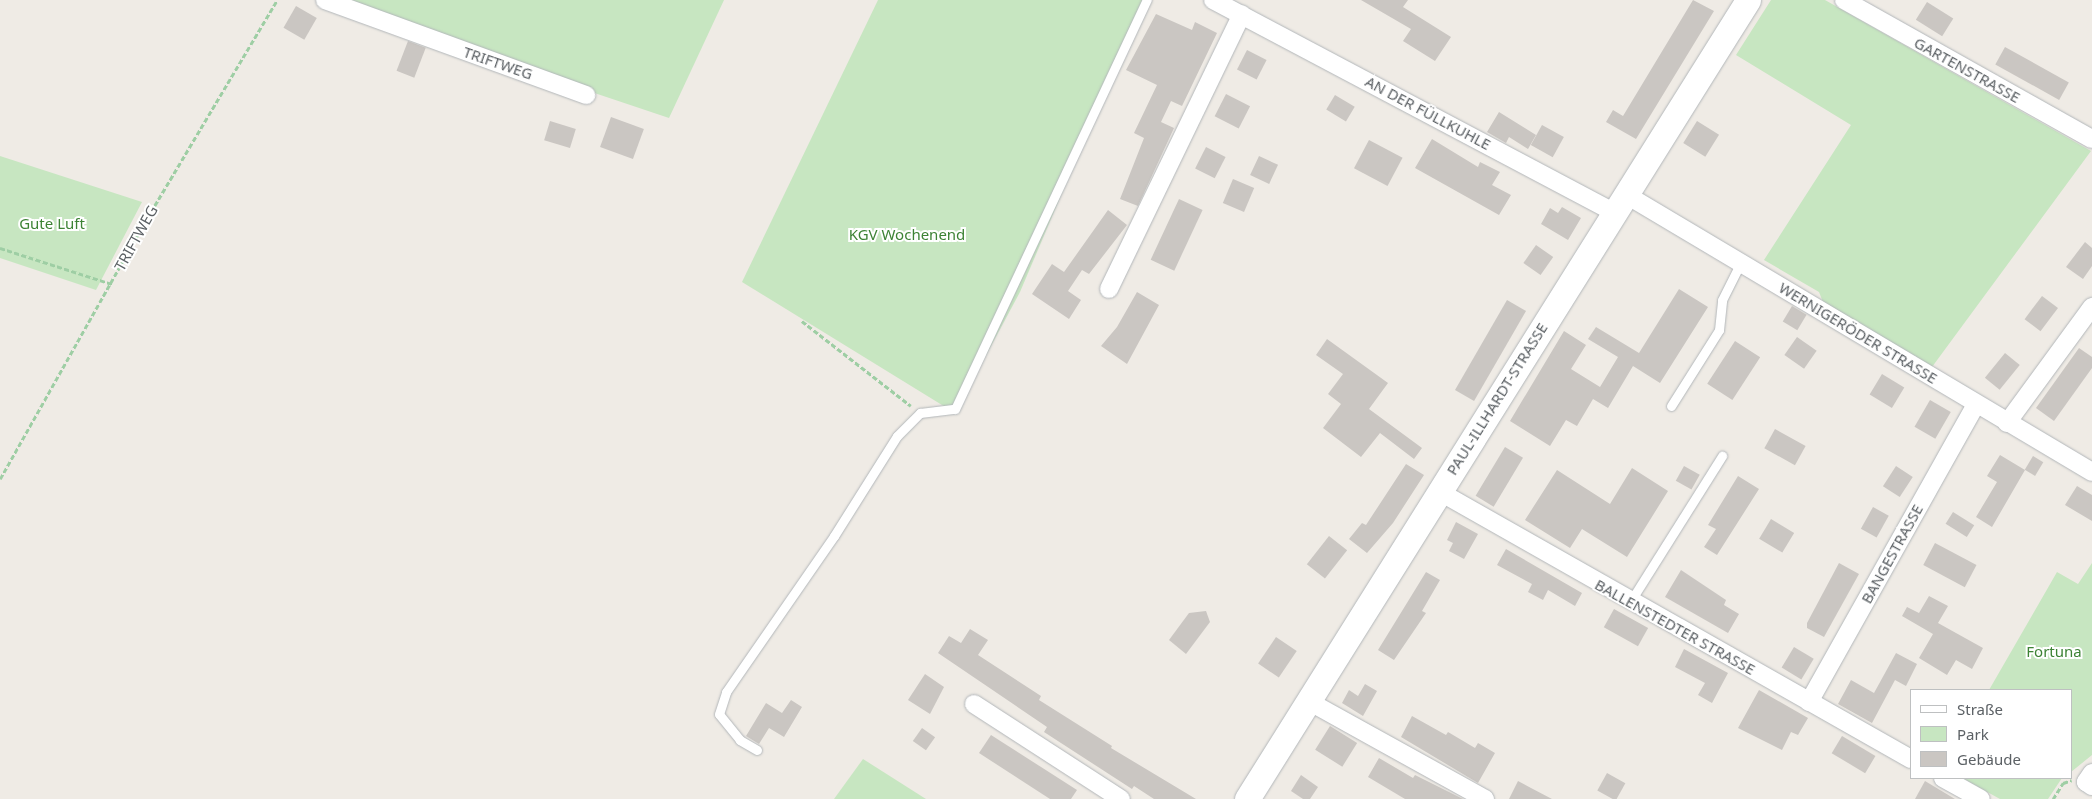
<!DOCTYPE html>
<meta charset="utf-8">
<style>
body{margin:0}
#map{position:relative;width:2092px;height:799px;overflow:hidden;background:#efebe5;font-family:"Noto Sans",sans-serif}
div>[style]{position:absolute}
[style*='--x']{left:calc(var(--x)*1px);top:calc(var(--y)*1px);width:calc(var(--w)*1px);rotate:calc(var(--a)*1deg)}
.green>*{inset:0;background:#c7e6c1}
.building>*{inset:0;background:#cac6c2;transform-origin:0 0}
.path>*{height:2.5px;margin-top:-1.25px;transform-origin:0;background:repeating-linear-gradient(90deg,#9ecea4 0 5px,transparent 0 7.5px)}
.roads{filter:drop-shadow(0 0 1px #b2b6b9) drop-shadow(0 0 1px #b2b6b9)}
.lane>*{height:9px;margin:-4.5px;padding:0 4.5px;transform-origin:4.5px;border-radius:4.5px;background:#fff}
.street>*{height:18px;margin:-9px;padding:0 9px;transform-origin:9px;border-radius:9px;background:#fff}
.secondary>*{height:25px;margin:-12.5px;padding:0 12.5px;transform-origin:12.5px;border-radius:12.5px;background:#fff}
span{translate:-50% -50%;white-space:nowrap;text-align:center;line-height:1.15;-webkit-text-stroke:4px #fff;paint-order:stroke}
.street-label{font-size:15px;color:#5c6165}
.park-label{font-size:15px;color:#3d8335}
.legend{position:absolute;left:1910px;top:689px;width:162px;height:90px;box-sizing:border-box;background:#fff;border:1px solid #bec0c1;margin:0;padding:6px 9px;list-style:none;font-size:15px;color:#5c6165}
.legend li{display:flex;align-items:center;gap:10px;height:25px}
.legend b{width:25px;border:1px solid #bec0c1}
</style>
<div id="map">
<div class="green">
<div style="clip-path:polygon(335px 0,724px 0,669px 118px,475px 53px)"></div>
<div style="clip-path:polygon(878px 0,1144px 0,1020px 292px,955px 413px,742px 282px)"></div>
<div style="clip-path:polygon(1771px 0,1825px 0,2091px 151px,1932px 367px,1823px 302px,1819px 292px,1764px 260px,1851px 125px,1736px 55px)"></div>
<div style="clip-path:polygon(0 156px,142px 202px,96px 290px,0 258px)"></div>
<div style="clip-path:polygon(2092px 563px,2092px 755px,2071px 772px,2071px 690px,1989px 690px,2057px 572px,2078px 584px)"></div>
<div style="clip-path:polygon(863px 759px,926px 799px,834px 799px)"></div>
<div style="clip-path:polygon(1962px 778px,2062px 778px,2048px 799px,2000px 799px)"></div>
</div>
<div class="building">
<div style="clip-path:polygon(1361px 0,1408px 0,1403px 7px,1451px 37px,1435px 61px,1403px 41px,1411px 29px)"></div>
<div style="clip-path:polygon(1693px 0,1714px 11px,1636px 139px,1606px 122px,1613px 110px,1623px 116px)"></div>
<div style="left:1927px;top:2px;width:31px;height:21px;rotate:32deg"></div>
<div style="left:296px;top:6px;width:24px;height:25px;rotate:30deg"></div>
<div style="clip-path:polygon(1156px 14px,1192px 30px,1195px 22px,1217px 33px,1182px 106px,1171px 101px,1161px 122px,1174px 128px,1138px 206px,1120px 199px,1144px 138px,1134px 133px,1157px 85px,1126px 70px)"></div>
<div style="left:408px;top:41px;width:19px;height:32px;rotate:21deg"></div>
<div style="left:2005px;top:47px;width:73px;height:20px;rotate:29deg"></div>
<div style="left:1247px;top:50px;width:22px;height:22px;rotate:27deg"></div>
<div style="left:1226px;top:94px;width:27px;height:25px;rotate:27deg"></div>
<div style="left:1335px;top:95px;width:23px;height:17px;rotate:31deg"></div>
<div style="clip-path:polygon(1499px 112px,1536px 135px,1528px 149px,1509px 137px,1506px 143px,1487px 132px)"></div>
<div style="left:611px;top:117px;width:35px;height:32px;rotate:20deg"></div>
<div style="left:550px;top:121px;width:27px;height:20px;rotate:17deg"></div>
<div style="left:1697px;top:121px;width:26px;height:26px;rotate:32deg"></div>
<div style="left:1542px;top:125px;width:25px;height:23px;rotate:29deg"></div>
<div style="clip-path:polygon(1432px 139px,1478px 167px,1480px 162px,1500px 172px,1492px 185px,1511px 195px,1499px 215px,1415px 168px)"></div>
<div style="left:1369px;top:140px;width:38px;height:32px;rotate:28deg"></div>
<div style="left:1206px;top:147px;width:22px;height:24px;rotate:27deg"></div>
<div style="left:1259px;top:156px;width:21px;height:21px;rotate:25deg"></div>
<div style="left:1233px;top:179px;width:23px;height:26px;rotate:23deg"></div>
<div style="left:1179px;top:199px;width:26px;height:67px;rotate:25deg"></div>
<div style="clip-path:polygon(1562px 207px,1581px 218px,1568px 240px,1541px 224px,1550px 208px,1558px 213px)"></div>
<div style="clip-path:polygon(1108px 210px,1127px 225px,1089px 274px,1082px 270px,1068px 291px,1081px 300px,1069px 319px,1032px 294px,1052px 264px,1064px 272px)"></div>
<div style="clip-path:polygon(2085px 242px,2092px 248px,2092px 266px,2083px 279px,2066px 267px)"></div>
<div style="left:1536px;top:245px;width:21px;height:22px;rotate:35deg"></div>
<div style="clip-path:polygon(1679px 289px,1708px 307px,1660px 383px,1633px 366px,1608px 408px,1593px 399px,1577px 426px,1566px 420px,1550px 446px,1510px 421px,1564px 331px,1586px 345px,1571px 369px,1600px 387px,1618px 357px,1588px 339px,1596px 327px,1639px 353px)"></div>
<div style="clip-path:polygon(1137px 292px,1159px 305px,1127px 364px,1101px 346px,1117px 327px)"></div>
<div style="left:2042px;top:296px;width:20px;height:29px;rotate:37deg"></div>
<div style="left:1507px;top:300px;width:22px;height:104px;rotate:30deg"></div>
<div style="left:1792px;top:306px;width:17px;height:18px;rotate:31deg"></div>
<div style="left:1797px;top:337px;width:24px;height:22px;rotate:35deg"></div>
<div style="clip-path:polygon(1327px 339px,1388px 383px,1369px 409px,1422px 448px,1414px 459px,1380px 433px,1361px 457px,1323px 428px,1341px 404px,1328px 394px,1343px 374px,1316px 355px)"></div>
<div style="left:1735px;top:341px;width:30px;height:51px;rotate:33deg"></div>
<div style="clip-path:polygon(2079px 348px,2092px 357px,2092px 368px,2054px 421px,2036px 408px)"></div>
<div style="left:2005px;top:353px;width:19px;height:32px;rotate:39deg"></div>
<div style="left:1882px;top:374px;width:26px;height:24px;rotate:31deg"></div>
<div style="left:1930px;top:400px;width:24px;height:31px;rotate:30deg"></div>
<div style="left:1775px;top:429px;width:35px;height:22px;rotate:29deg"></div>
<div style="left:1505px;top:447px;width:21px;height:57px;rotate:31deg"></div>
<div style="clip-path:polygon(2000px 455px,2025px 470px,1992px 527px,1976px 517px,1997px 482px,1987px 476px)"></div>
<div style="left:2033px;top:456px;width:12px;height:16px;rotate:31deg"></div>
<div style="clip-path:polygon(1406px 464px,1424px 475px,1393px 523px,1367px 553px,1349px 539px,1362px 523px,1366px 525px)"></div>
<div style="left:1684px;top:466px;width:18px;height:17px;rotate:29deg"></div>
<div style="left:1896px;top:466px;width:20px;height:24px;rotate:33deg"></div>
<div style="clip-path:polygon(1632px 468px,1668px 491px,1627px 557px,1582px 529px,1570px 548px,1525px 520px,1557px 470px,1610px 504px)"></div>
<div style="clip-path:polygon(1738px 476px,1759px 489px,1717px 555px,1704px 547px,1716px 529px,1708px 525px)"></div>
<div style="clip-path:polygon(2077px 486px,2092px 495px,2092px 521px,2065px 505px)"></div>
<div style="left:1873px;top:507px;width:18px;height:25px;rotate:29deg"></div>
<div style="left:1953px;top:512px;width:25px;height:14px;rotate:32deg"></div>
<div style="left:1771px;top:519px;width:27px;height:23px;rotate:31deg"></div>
<div style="clip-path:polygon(1456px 522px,1478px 534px,1464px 559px,1449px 551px,1453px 543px,1447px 540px)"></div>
<div style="left:1329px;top:536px;width:23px;height:36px;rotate:38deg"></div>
<div style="left:1935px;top:543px;width:47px;height:25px;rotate:28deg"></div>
<div style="clip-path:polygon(1506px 549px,1582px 593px,1575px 606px,1548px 590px,1543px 600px,1528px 592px,1532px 584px,1497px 565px)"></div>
<div style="clip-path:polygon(1839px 563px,1859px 574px,1824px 637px,1807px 628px,1807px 623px)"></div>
<div style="clip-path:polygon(1681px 570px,1726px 600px,1724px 605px,1739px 614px,1728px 633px,1665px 597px)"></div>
<div style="clip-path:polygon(1426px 572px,1440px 580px,1422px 611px,1426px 613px,1394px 660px,1378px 650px)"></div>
<div style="clip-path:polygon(1929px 596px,1948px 606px,1938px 623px,1983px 648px,1972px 669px,1956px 660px,1947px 675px,1919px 658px,1933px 634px,1902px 616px,1907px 607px,1919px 613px)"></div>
<div style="left:1614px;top:609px;width:39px;height:21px;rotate:29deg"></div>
<div style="clip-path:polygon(1206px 611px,1210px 622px,1186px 654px,1169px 640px,1189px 613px)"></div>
<div style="clip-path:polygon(970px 629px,988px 640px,978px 655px,1041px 696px,1039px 700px,1112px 746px,1111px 748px,1196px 799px,1154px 799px,1134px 786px,1132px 789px,1044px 732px,1047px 727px,938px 653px,949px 636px,961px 643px)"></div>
<div style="left:1276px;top:637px;width:25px;height:32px;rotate:34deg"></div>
<div style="left:1794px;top:647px;width:23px;height:24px;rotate:31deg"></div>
<div style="clip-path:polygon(1684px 649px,1728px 673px,1712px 703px,1698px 695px,1705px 683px,1675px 667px)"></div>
<div style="clip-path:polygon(1896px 653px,1917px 664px,1906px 686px,1895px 680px,1872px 723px,1838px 704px,1851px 680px,1874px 693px)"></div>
<div style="clip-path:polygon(925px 674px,944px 687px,930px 714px,908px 700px)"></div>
<div style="clip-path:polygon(1365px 684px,1377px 691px,1363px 716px,1342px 703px,1349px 690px,1358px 696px)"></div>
<div style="clip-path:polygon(1759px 690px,1808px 718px,1798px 735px,1791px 732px,1782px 750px,1738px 728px)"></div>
<div style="clip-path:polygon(791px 700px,802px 707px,784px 737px,769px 728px,759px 744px,746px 736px,766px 703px,782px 713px)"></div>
<div style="clip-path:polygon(1412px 716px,1446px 735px,1448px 732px,1475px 748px,1478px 743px,1495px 753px,1478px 783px,1401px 737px)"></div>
<div style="left:1330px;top:726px;width:32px;height:28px;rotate:32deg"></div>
<div style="left:922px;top:728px;width:16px;height:16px;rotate:35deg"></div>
<div style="clip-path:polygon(991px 735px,1077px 790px,1071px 799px,1050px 799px,979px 753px)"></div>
<div style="left:1842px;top:736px;width:39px;height:20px;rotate:31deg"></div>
<div style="clip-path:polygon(1379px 758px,1413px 778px,1415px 775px,1463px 799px,1405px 799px,1368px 777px)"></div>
<div style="left:1607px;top:773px;width:21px;height:20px;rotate:29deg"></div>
<div style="clip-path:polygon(1301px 775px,1318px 787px,1310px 799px,1303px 799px,1291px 791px)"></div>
<div style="clip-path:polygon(1518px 781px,1531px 788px,1552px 799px,1509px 799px)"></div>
<div style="clip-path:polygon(1925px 781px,1955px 799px,1915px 799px)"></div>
</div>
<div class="path">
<div style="--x:0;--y:248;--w:118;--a:17.8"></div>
<div style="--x:802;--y:321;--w:138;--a:37.9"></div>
<div style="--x:0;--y:479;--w:291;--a:-60.6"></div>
<div style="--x:143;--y:225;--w:262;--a:-59.2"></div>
<div style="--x:2053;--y:799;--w:19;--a:-58"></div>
<div style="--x:2063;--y:783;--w:9;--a:-18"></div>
</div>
<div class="roads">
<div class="lane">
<div style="--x:1671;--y:406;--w:90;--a:-57.7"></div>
<div style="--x:1719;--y:330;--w:30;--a:-84"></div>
<div style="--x:1722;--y:300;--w:42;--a:-63.4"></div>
<div style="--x:1630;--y:602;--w:173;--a:-57.8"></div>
<div style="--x:757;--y:750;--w:20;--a:-150"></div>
<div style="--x:740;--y:740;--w:33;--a:-129"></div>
<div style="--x:719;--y:714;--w:23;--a:-72"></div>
<div style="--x:726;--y:692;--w:190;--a:-55.3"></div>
<div style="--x:834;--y:536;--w:118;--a:-57.8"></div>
<div style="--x:897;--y:436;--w:33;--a:-45"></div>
<div style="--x:920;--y:413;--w:35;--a:-7"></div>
<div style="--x:955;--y:409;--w:452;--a:-64.9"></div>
</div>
<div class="street">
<div style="--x:325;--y:0;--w:278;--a:20"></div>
<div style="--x:1213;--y:0;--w:454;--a:27.9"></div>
<div style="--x:1844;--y:0;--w:284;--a:29.3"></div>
<div style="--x:1625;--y:194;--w:543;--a:30.76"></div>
<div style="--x:1109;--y:289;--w:305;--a:-64.2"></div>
<div style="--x:2007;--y:423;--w:144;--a:-53.8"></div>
<div style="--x:1440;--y:492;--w:541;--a:29.55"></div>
<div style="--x:1310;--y:702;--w:200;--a:29"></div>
<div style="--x:1809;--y:702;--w:341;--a:-60.7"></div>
<div style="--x:974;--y:704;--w:175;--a:32.9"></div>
<div style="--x:2092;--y:773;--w:11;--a:124"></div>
<div style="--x:2086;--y:782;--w:7;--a:34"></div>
<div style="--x:1943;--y:778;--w:43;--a:28.9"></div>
</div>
<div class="secondary">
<div style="--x:1247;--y:799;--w:943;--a:-57.91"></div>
</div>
</div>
<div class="street-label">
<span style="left:498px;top:63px;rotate:19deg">TRIFTWEG</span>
<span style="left:1967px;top:70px;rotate:29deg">GARTENSTRASSE</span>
<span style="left:1428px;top:113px;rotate:28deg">AN DER FÜLLKUHLE</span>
<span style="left:136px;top:238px;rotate:-61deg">TRIFTWEG</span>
<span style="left:1858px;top:333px;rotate:31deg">WERNIGERÖDER STRASSE</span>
<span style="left:1497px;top:399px;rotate:-58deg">PAUL-ILLHARDT-STRASSE</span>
<span style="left:1892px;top:554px;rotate:-61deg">BANGESTRASSE</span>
<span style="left:1675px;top:627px;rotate:29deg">BALLENSTEDTER STRASSE</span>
</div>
<div class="park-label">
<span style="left:52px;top:224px">Gute Luft</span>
<span style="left:907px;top:235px">KGV Wochenend</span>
<span style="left:2054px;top:652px">Fortuna</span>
</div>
<ul class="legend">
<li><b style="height:6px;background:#fff"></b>Straße</li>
<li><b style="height:14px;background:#c7e6c1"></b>Park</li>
<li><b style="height:14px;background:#cac6c2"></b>Gebäude</li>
</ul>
</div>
